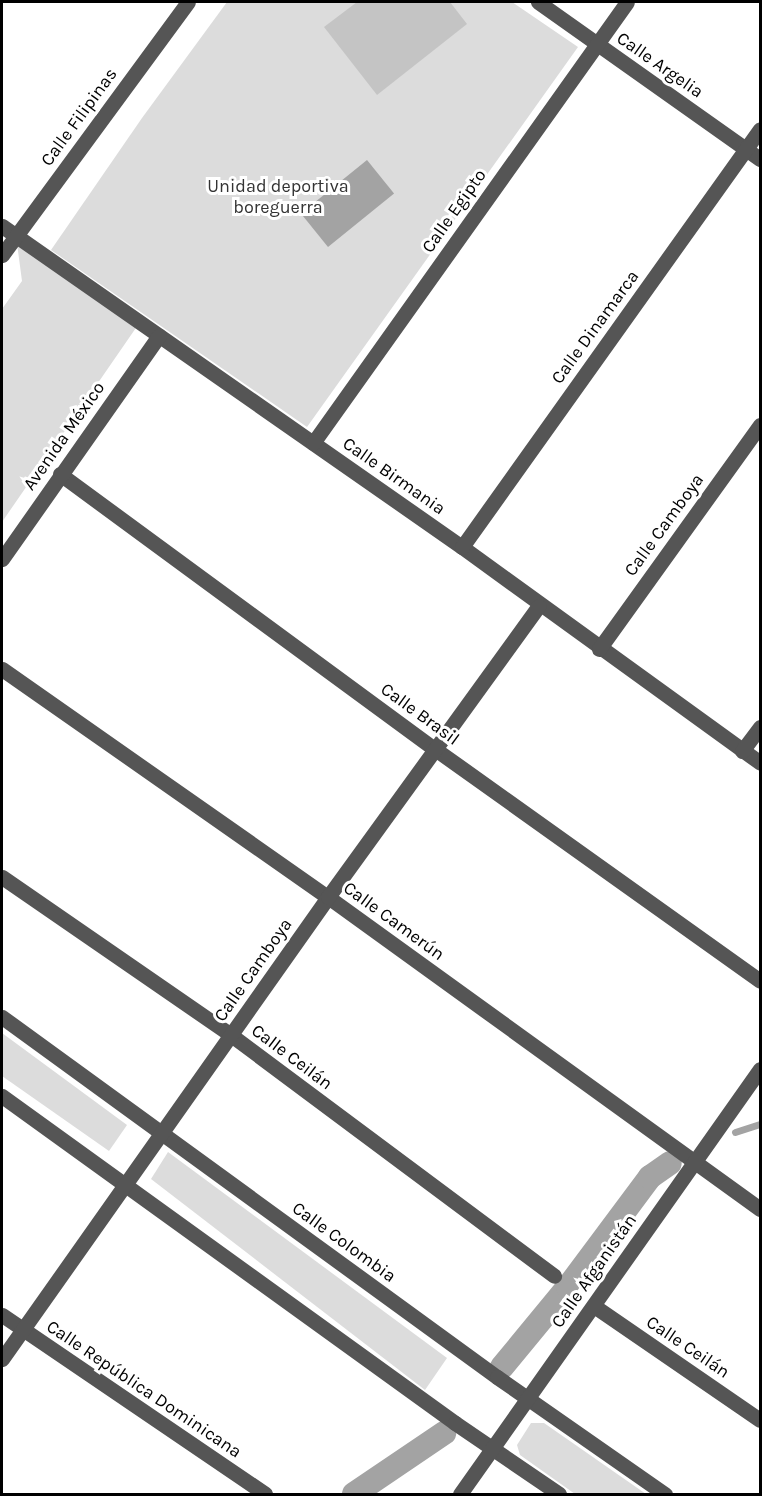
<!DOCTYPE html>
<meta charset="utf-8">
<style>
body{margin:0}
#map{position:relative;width:762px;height:1496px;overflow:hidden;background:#fff;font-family:Karla,sans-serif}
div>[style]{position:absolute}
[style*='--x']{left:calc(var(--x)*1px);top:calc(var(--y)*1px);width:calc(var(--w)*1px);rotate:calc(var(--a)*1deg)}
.green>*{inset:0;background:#dcdcdc}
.water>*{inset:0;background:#a3a3a3;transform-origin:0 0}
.stream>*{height:7px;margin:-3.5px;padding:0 3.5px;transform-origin:3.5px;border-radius:3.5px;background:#a3a3a3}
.canal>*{height:24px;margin:-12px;padding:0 12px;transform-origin:12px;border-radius:12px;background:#a3a3a3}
.building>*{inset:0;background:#c4c4c4}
.minor>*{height:15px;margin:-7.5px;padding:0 7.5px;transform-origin:7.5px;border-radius:7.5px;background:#555}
span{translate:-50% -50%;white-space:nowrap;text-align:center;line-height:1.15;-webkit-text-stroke:6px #fff;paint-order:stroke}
.street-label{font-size:18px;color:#000}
.park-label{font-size:18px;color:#333}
.frame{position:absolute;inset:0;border:3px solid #000;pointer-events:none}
</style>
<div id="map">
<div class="green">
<div style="clip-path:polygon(227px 2px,512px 2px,578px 47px,307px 427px,51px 250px,142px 118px)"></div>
<div style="clip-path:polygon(16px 236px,140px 322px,2px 522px,2px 309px,22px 281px)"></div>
<div style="clip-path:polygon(2px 1033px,127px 1125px,109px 1151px,2px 1076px)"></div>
<div style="clip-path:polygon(168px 1152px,447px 1358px,425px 1390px,151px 1179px)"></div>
<div style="clip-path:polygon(531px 1423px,544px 1423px,646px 1494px,575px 1494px,520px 1455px,517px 1445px)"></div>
</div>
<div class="water">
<div style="left:367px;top:160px;width:43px;height:85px;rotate:51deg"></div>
</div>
<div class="stream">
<div style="--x:735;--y:1132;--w:26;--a:-18"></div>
</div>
<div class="canal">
<div style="--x:502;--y:1367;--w:104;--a:-50.5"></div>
<div style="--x:568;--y:1287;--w:137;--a:-53.3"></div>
<div style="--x:650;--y:1177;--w:24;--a:-35"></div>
<div style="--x:354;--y:1494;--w:109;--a:-34.1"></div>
</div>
<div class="building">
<div style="clip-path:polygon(357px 2px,450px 2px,467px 24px,377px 95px,324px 27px)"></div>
</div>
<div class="minor">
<div style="--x:538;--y:2;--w:272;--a:35.3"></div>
<div style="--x:2;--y:226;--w:561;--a:34.91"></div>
<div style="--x:462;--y:547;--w:368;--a:35.9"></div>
<div style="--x:2;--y:255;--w:314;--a:-53.7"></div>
<div style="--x:313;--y:443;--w:541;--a:-54.55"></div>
<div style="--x:60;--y:474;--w:465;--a:36.3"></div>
<div style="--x:435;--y:749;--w:399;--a:35.5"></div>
<div style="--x:462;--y:547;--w:513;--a:-54.51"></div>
<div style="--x:2;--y:559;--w:273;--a:-54.9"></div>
<div style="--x:599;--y:649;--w:276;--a:-54.3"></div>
<div style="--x:2;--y:669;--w:398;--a:35"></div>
<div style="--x:328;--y:897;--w:533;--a:35.84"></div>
<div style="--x:742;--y:751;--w:30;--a:-53"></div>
<div style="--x:2;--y:877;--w:278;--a:34.6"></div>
<div style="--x:231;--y:1035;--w:403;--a:36.7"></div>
<div style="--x:2;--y:1017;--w:612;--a:36.03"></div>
<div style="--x:497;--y:1377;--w:205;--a:34.9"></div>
<div style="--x:2;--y:1096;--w:559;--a:35.82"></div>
<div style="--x:455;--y:1423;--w:126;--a:34.3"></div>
<div style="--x:594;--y:1306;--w:201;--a:34.5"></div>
<div style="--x:2;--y:1315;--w:318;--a:34.2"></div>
<div style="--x:2;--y:1359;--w:565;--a:-54.79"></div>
<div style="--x:328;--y:897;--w:359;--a:-54.1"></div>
<div style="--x:460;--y:1494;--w:520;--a:-54.78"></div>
</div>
<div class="street-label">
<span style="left:660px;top:65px;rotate:35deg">Calle Argelia</span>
<span style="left:79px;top:117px;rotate:-54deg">Calle Filipinas</span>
<span style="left:454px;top:211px;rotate:-55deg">Calle Egipto</span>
<span style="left:595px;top:327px;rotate:-54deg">Calle Dinamarca</span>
<span style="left:64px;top:436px;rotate:-55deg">Avenida México</span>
<span style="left:394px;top:476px;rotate:35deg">Calle Birmania</span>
<span style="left:664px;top:525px;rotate:-54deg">Calle Camboya</span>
<span style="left:420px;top:714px;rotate:36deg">Calle Brasil</span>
<span style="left:394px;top:921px;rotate:36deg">Calle Camerún</span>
<span style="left:253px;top:970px;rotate:-55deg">Calle Camboya</span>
<span style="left:292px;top:1057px;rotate:37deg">Calle Ceilán</span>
<span style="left:344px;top:1242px;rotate:36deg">Calle Colombia</span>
<span style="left:594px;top:1271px;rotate:-55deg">Calle Afganistán</span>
<span style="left:688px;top:1347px;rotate:34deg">Calle Ceilán</span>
<span style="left:144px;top:1389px;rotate:34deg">Calle República Dominicana</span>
</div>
<div class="park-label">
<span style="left:278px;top:197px">Unidad deportiva<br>boreguerra</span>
</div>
<div class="frame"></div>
</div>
